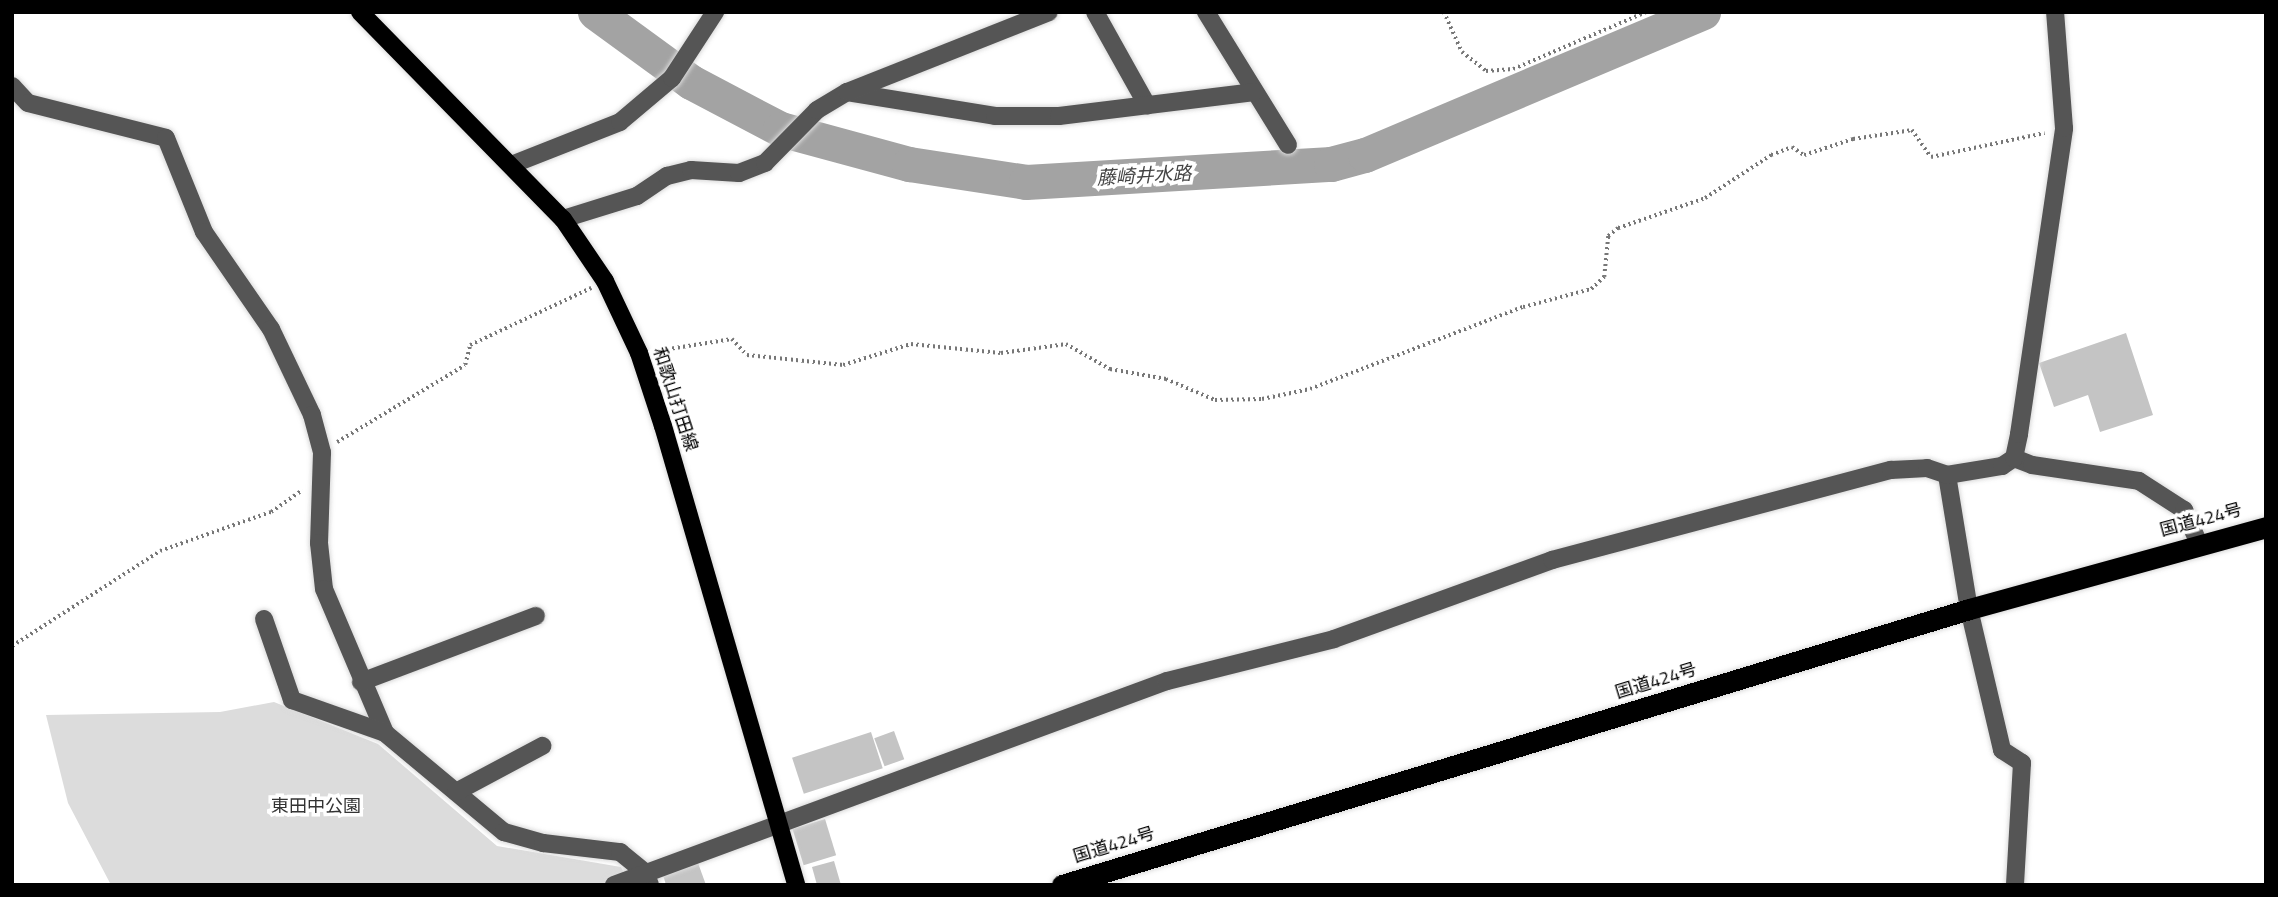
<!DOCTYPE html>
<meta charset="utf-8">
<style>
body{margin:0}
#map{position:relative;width:2278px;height:897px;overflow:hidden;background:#fff;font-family:"Titillium Web","Noto Sans JP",sans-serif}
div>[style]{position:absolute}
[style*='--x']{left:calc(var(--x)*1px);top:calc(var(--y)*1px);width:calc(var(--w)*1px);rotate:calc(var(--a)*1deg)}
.green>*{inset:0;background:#dcdcdc}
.river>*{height:35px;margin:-17.5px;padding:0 17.5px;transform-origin:17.5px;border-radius:17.5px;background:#a3a3a3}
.building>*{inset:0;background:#c4c4c4;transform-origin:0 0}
.path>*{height:3.5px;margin-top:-1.75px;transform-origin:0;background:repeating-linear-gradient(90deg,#777 0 2px,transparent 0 5.5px)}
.roads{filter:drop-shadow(0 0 2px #dbdbdb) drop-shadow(0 0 2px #dbdbdb)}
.minor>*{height:18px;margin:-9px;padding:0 9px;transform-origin:9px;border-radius:9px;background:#555}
.major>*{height:18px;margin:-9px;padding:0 9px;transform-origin:9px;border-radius:9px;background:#000}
.highway>*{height:21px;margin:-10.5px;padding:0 10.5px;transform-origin:10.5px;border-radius:10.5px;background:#000}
span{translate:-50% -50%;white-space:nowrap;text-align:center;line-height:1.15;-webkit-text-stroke:7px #fff;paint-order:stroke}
.street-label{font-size:18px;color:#000}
.park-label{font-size:18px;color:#333}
.water-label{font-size:19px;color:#444;font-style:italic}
.frame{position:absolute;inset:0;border:14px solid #000;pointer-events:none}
</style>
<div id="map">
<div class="green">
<div style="clip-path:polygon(274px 702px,378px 744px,497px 846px,621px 867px,630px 885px,111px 885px,68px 803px,46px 715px,220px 712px)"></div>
</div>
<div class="river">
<div style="--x:595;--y:12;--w:119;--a:36.1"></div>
<div style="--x:691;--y:82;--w:101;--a:27.8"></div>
<div style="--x:780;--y:129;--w:134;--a:15.2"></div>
<div style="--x:909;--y:164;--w:118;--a:8.7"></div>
<div style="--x:1026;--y:182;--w:306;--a:-3.4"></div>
<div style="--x:1331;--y:164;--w:35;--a:-15"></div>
<div style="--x:1365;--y:155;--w:367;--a:-22.9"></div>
</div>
<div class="building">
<div style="clip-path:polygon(2126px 333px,2153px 415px,2100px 432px,2088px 395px,2054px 407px,2039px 363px)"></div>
<div style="left:894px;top:731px;width:30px;height:21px;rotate:70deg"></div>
<div style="left:871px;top:732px;width:38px;height:83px;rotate:72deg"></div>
<div style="left:825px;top:819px;width:38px;height:34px;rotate:73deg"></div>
<div style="clip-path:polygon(834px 861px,841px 885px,817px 885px,812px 867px)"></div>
<div style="clip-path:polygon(698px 863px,706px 885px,666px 885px,663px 875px)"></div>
</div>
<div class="path">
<div style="--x:1444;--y:12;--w:44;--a:65.8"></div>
<div style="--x:1462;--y:52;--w:31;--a:38"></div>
<div style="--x:1486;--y:71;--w:27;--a:-4"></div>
<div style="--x:1513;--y:69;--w:145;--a:-23.2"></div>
<div style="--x:656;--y:351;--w:77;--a:-9"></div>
<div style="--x:732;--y:339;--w:22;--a:47"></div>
<div style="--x:747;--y:355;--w:97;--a:5.9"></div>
<div style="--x:843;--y:365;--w:71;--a:-17.2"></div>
<div style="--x:911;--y:344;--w:90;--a:5.7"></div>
<div style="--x:1001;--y:353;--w:66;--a:-7.9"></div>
<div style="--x:1066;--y:344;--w:51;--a:29.6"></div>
<div style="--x:1110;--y:369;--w:57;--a:10.1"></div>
<div style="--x:1166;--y:379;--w:53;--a:23.2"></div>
<div style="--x:1215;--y:400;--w:47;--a:-1.2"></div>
<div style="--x:1262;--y:399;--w:49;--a:-11.8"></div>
<div style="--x:1310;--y:389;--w:228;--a:-21.1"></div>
<div style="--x:1523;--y:307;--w:70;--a:-14.8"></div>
<div style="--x:1591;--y:289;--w:18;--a:-43"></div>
<div style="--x:1604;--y:277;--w:41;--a:-84.4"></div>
<div style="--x:1608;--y:236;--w:13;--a:-39"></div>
<div style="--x:1618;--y:228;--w:92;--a:-19"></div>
<div style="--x:1705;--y:198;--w:79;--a:-33.1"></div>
<div style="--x:1771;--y:155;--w:22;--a:-21"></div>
<div style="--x:1792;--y:147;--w:14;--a:34"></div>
<div style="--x:1804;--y:155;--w:52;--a:-18.1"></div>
<div style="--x:1853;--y:139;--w:60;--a:-8.7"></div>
<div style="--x:1912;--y:130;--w:33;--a:55"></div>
<div style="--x:1931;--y:157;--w:116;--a:-11.9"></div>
<div style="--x:337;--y:442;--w:149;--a:-31"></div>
<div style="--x:465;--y:365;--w:21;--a:-76"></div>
<div style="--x:470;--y:345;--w:134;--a:-25.2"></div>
<div style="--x:12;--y:646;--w:176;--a:-32.7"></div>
<div style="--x:160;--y:551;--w:118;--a:-19.4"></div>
<div style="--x:271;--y:512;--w:38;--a:-35"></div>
</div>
<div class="roads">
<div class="minor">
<div style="--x:1095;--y:12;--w:107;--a:60.8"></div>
<div style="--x:1206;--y:12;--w:156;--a:58.3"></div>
<div style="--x:12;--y:86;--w:23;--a:47"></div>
<div style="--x:28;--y:103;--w:142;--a:14.2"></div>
<div style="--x:166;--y:138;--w:101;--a:68"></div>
<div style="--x:204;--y:232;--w:118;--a:55.4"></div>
<div style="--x:271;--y:329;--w:95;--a:64.5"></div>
<div style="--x:312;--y:415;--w:39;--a:75"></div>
<div style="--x:322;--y:453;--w:90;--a:91.9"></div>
<div style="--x:319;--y:543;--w:46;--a:83.8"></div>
<div style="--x:324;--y:589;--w:156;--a:67"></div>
<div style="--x:385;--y:733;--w:155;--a:39.8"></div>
<div style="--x:504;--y:832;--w:41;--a:15.8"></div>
<div style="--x:543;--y:843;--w:78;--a:6.7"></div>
<div style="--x:620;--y:852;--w:32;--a:39"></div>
<div style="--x:645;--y:872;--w:14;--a:69"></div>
<div style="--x:847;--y:92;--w:150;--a:9.2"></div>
<div style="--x:995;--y:116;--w:64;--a:0"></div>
<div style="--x:1059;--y:116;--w:197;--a:-7"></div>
<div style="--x:511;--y:165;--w:117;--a:-21.5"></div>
<div style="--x:620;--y:122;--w:68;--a:-40.2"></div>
<div style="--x:672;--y:78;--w:79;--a:-56.9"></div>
<div style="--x:563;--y:219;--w:77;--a:-17.3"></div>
<div style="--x:637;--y:196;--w:36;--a:-34"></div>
<div style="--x:667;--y:176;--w:25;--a:-14"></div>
<div style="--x:691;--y:170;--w:48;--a:3.6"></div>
<div style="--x:739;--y:173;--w:28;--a:-21"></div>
<div style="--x:765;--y:163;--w:74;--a:-45.5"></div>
<div style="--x:817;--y:110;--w:35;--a:-31"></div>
<div style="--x:847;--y:92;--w:217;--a:-21.6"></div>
<div style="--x:2014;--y:458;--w:19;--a:21"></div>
<div style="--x:2032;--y:465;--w:108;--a:8.5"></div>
<div style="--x:2139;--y:481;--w:54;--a:32.8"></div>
<div style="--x:2184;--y:510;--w:37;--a:66"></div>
<div style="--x:1947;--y:475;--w:136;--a:80.7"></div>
<div style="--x:1969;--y:609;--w:145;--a:76.8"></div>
<div style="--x:2002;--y:750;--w:24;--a:33"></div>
<div style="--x:2022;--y:763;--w:122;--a:93.3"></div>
<div style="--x:264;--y:619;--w:86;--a:70.9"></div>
<div style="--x:292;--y:700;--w:99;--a:19.5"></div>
<div style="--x:361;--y:682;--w:187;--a:-20.7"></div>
<div style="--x:456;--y:792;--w:98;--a:-28.1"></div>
<div style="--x:614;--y:885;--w:589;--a:-20.25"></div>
<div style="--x:1167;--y:681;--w:172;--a:-14.1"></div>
<div style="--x:1334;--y:639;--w:232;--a:-19.9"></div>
<div style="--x:1552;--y:560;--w:351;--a:-14.9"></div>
<div style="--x:1891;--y:470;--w:36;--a:-3"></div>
<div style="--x:1927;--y:468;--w:21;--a:19"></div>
<div style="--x:1947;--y:475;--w:56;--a:-9.3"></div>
<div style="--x:2002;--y:466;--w:14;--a:-34"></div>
<div style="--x:2014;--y:458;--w:25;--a:-78"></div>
<div style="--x:2019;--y:434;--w:309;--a:-81.6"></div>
<div style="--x:2064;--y:128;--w:116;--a:-94.4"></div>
</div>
<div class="major">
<div style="--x:360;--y:12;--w:290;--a:45.6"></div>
<div style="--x:563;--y:219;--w:75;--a:55.9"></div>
<div style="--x:605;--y:281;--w:80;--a:64.7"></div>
<div style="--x:639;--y:353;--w:77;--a:71.8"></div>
<div style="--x:663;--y:426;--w:478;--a:73.8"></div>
</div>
<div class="highway">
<div style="--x:1062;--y:885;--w:948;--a:-16.92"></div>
<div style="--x:1969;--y:609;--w:308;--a:-15.4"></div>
</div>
</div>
<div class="street-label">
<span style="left:675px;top:399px;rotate:72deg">和歌山打田線</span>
<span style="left:2201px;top:520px;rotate:-15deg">国道424号</span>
<span style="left:1656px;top:681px;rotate:-17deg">国道424号</span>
<span style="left:1114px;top:845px;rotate:-17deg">国道424号</span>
</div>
<div class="park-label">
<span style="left:316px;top:806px">東田中公園</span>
</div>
<div class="water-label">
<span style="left:1144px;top:175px;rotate:-3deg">藤崎井水路</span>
</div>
<div class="frame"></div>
</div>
